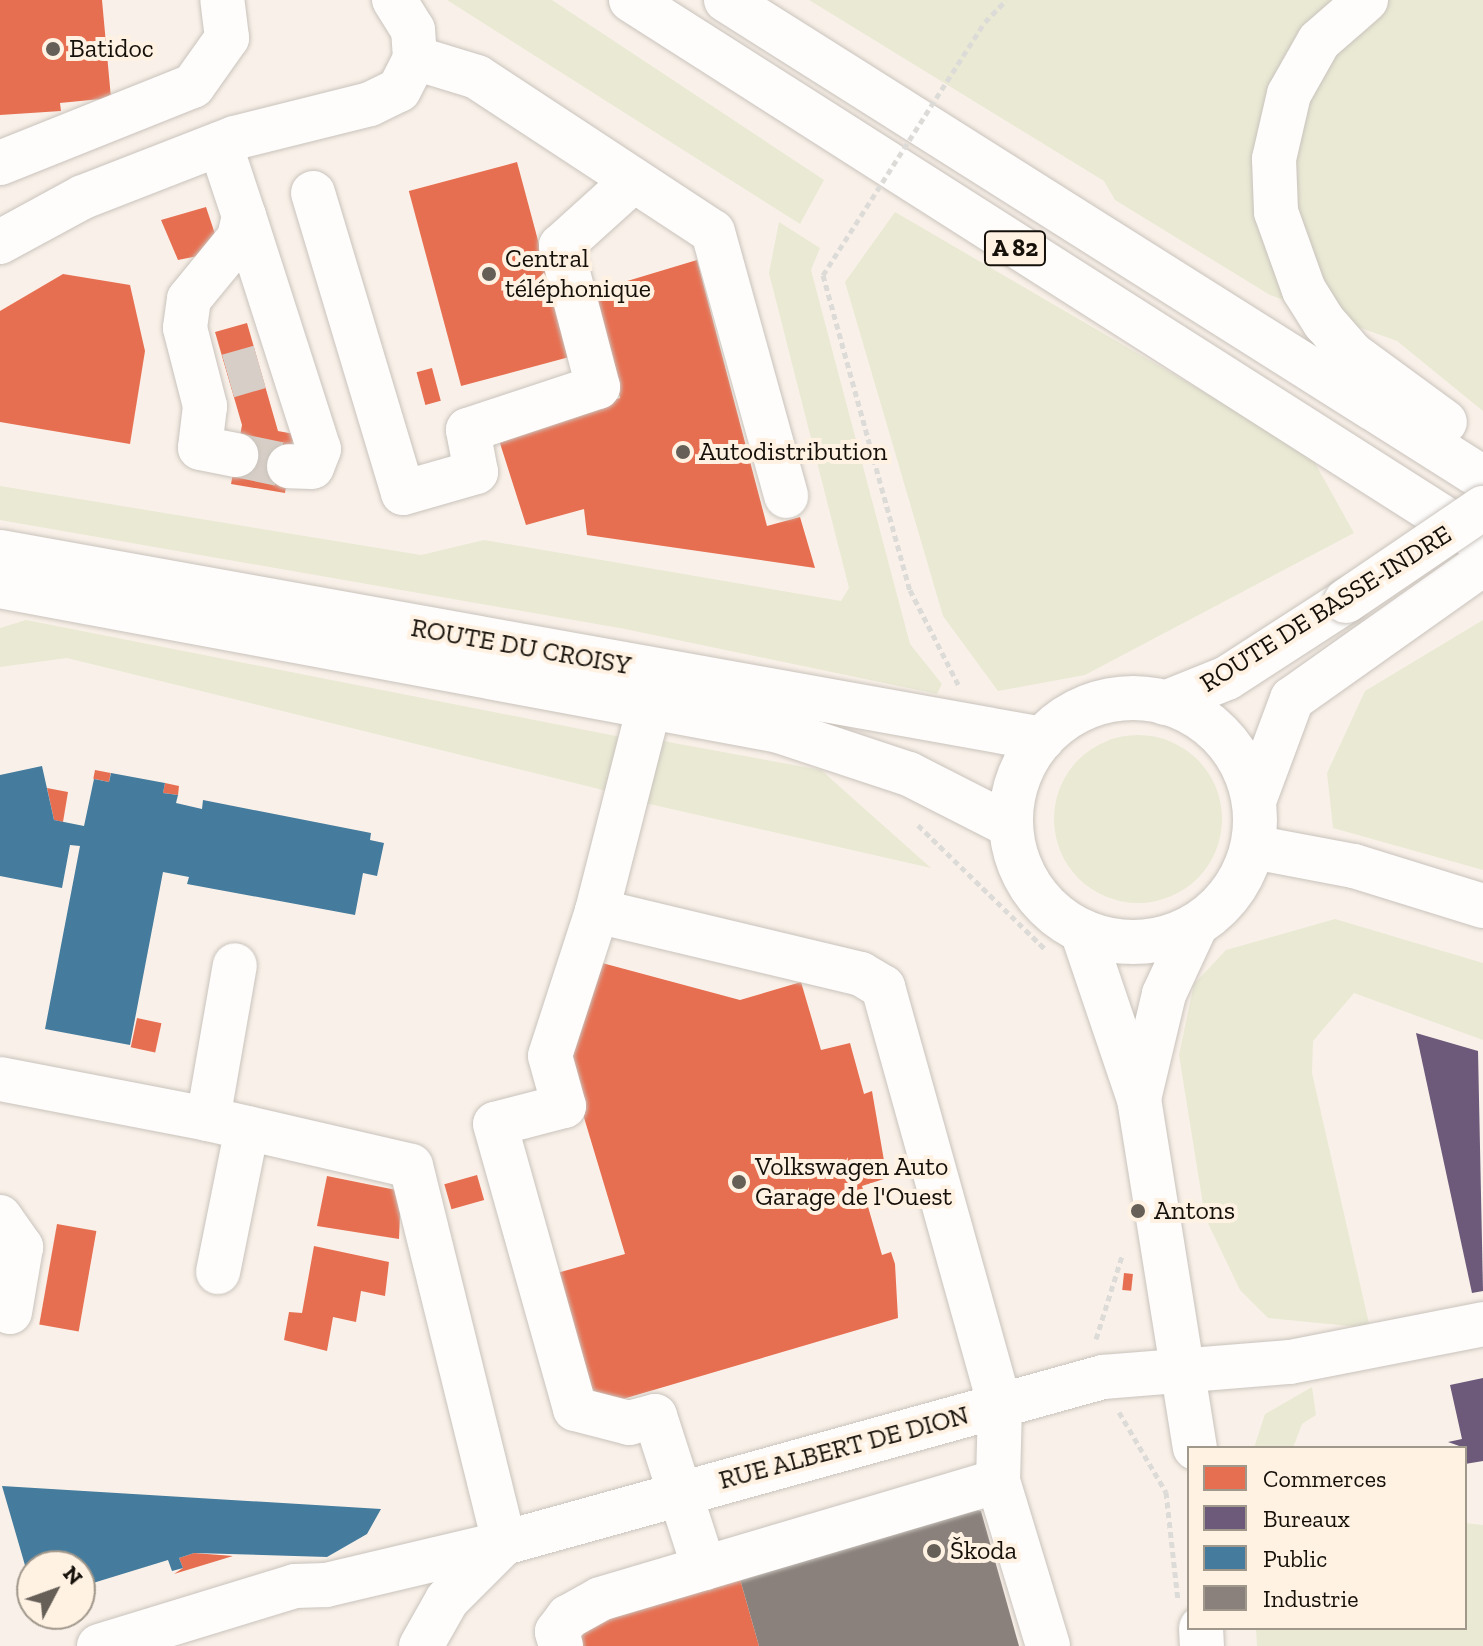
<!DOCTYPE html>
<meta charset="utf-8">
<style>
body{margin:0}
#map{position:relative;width:1483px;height:1646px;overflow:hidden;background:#f9f1e9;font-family:"Zilla Slab",serif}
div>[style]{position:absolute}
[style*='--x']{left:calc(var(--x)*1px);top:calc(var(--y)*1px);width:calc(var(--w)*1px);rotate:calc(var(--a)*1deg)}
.green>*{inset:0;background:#e9e9d4}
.round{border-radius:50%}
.shops>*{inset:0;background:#e76f51;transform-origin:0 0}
.offices>*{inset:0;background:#6d597a}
.public>*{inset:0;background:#457b9d}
.industry>*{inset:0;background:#8a817c}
.minor-tunnel>*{height:44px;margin-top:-22px;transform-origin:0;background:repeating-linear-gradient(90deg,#d7cfc7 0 44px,transparent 0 66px)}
.path>*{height:5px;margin-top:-2.5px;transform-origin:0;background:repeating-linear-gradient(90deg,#dddbd8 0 6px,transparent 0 10px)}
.roads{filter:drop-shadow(0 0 2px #c9c3bc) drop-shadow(0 0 2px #c9c3bc)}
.minor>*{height:44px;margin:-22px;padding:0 22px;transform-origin:22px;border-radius:22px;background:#fefdfc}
.major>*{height:44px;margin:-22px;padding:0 22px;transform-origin:22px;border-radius:22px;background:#fefdfc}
.major>.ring{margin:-22px;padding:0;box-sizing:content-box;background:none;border:44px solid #fefdfc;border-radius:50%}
.highway>*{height:44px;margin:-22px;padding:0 22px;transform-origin:22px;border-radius:22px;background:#fefdfc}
.path-bridge>*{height:5px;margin-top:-2.5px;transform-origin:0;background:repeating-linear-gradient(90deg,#dddbd8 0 6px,transparent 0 10px)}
.bridges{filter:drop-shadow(0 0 2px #c9c3bc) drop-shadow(0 0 2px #c9c3bc)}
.major-bridge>*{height:44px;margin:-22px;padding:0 22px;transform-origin:22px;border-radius:22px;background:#fefdfc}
.dots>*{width:22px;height:22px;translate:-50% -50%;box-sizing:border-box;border:4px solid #fff2e3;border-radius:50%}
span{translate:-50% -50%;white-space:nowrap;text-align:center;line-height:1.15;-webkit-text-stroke:8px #fff2e3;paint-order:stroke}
.shield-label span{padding:2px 6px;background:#fff2e3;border:2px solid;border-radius:6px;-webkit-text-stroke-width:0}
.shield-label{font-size:24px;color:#151009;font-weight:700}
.poi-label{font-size:26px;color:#151009}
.left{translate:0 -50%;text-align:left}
.street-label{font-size:26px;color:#151009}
.legend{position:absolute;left:1187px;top:1446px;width:280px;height:184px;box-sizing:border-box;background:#fff2e3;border:2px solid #a1988c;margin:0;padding:10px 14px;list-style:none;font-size:24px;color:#151009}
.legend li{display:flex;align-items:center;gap:16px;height:40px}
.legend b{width:40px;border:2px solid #a1988c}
.north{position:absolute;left:16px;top:1550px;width:80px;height:80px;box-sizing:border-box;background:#fff2e3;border:2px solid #a1988c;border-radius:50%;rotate:49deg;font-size:22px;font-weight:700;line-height:32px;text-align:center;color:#151009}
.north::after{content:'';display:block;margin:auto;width:28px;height:36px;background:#655f57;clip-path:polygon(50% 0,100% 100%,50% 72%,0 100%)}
</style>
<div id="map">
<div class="green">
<div style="clip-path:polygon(447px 0,552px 0,824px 180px,800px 224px)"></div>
<div style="clip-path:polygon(809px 0,1483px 0,1483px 411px,1397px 341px,1270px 295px,1115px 200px,1104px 181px)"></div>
<div style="clip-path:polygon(895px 212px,1310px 454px,1354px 533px,1085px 675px,998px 691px,943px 616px,845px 282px)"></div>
<div style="clip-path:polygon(779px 222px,820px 248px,811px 270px,910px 644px,942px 684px,937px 694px,625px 629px,0 520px,0 486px,421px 555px,484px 540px,841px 601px,849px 588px,769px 273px)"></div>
<div style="clip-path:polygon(26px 620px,621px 737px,607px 791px,67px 658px,0 667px,0 628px)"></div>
<div style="clip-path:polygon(1483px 620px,1483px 870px,1333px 828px,1327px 773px,1365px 691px)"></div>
<div class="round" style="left:1054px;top:735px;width:168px;height:168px"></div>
<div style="clip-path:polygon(663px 741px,821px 770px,931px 868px,645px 803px)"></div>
<div style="clip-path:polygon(1335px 919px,1483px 963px,1483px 1040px,1354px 993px,1313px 1041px,1312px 1073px,1370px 1328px,1268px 1318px,1240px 1290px,1205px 1217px,1179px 1055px,1194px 984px,1226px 950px)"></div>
<div style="clip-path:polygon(1312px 1387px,1316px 1415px,1302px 1424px,1293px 1448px,1254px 1448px,1265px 1414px)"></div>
<div style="clip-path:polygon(1465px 1523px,1483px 1525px,1483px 1646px,1257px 1646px,1256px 1628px,1465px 1628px)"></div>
</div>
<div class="shops">
<div style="clip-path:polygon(0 0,102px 0,111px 98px,60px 103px,61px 111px,0 115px)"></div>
<div style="left:517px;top:162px;width:202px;height:112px;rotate:75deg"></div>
<div style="clip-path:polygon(206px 207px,215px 234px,198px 256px,178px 260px,161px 220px)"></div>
<div style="clip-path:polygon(697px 260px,767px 526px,800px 517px,815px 568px,587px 535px,584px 509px,526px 525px,498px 437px,620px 398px,594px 291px)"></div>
<div style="clip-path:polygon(63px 274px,130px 285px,145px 351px,130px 444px,0 422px,0 311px)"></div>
<div style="clip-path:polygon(247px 323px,278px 431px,294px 434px,285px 493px,231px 484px,242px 425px,215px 332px)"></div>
<div style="left:432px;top:368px;width:34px;height:16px;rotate:75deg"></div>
<div style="left:95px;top:770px;width:16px;height:9px;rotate:11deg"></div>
<div style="clip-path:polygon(165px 783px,179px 786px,178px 795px,163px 793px)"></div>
<div style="clip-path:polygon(47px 788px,68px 792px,63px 822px,54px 820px)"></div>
<div style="clip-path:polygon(591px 960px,740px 1000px,801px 982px,821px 1050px,850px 1043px,864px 1094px,872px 1091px,887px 1178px,862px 1186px,882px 1255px,891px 1252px,895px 1264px,898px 1318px,623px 1399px,585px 1395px,550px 1275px,625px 1254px,564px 1051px)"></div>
<div style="left:137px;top:1018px;width:25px;height:30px;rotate:12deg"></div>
<div style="left:477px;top:1175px;width:26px;height:34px;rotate:74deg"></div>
<div style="clip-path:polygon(327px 1176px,401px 1191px,399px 1239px,317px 1226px)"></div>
<div style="left:57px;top:1224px;width:40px;height:102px;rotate:10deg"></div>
<div style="clip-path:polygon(314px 1246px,389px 1262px,385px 1296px,361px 1291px,356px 1322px,333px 1317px,327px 1351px,284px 1340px,289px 1312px,302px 1313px)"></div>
<div style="left:1124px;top:1273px;width:9px;height:17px;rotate:6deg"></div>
<div style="clip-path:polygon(194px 1553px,233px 1556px,174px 1574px,183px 1568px,179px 1558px)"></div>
<div style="clip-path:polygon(740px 1579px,759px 1646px,571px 1646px,567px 1631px)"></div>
</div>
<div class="offices">
<div style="clip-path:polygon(1416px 1033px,1478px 1051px,1483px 1291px,1472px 1293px)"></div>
<div style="clip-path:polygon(1483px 1378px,1483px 1461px,1465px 1464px,1465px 1448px,1448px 1442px,1462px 1439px,1450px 1385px)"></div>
</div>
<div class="public">
<div style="clip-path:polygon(42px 766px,54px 820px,84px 826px,94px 779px,109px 782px,111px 773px,165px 783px,163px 793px,178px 795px,176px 803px,202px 809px,203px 800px,371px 833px,370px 840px,384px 843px,377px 876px,363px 873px,355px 915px,187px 884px,189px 877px,163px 872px,130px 1045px,45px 1029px,80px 846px,70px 845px,62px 888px,0 876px,0 775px)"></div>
<div style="clip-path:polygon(2px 1486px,381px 1509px,367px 1534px,327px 1557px,194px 1553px,179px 1558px,183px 1568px,172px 1571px,168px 1560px,80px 1587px,80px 1566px,32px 1566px,31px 1586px)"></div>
</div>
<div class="industry">
<div style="clip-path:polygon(973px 1509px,981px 1511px,1019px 1646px,759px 1646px,740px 1579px)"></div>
</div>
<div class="minor-tunnel">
<div style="--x:228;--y:376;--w:33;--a:-16"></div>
<div style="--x:236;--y:455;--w:54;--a:11.7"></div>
</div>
<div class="path">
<div style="--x:985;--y:22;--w:30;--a:-46"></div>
<div style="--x:823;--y:275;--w:327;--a:74.6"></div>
<div style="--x:910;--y:590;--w:108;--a:63"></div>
<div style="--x:918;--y:825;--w:177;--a:44.3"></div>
<div style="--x:1096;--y:1339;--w:90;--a:-72.6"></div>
<div style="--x:1119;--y:1412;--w:93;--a:59.6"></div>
<div style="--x:1166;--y:1492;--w:109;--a:83.7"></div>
</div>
<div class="roads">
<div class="minor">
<div style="--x:415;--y:58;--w:65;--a:17"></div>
<div style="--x:477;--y:77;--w:282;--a:33.3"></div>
<div style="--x:713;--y:232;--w:274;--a:74.5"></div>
<div style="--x:220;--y:144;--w:76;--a:71.6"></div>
<div style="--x:244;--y:216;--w:23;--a:103"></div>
<div style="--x:239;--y:238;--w:79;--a:129.3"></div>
<div style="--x:189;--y:299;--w:29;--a:98"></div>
<div style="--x:185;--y:328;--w:81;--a:75.6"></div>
<div style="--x:205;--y:406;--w:42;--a:96.8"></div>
<div style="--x:200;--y:448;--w:37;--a:11"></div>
<div style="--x:0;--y:163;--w:208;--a:-21.8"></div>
<div style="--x:193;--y:86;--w:59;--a:-54.7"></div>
<div style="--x:227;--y:38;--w:38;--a:-97"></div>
<div style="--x:313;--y:193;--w:313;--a:73.3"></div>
<div style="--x:403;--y:493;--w:76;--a:-16"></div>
<div style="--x:476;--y:472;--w:43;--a:-100.8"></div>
<div style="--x:468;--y:430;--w:137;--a:-18.3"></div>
<div style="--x:598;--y:387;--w:146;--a:-104.7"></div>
<div style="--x:561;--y:246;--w:98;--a:-42.1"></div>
<div style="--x:244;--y:216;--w:245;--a:72.2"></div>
<div style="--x:319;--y:449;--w:19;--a:111"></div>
<div style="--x:312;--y:467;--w:23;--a:-178"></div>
<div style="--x:0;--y:242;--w:94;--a:-28.5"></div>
<div style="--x:83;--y:197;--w:162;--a:-21.3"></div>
<div style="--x:234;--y:138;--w:140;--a:-14"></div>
<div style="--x:370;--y:104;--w:32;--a:-26"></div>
<div style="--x:399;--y:90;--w:36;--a:-63"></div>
<div style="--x:415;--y:58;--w:28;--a:-94"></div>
<div style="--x:413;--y:30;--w:36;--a:-122"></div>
<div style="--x:671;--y:678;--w:36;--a:127"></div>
<div style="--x:649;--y:707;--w:211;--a:104.3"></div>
<div style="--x:597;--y:911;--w:271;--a:13.4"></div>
<div style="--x:861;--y:974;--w:26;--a:31"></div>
<div style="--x:883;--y:987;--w:434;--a:74.4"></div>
<div style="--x:1000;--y:1405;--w:76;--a:91.5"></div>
<div style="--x:597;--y:911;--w:152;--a:108"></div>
<div style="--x:550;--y:1056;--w:52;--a:74.4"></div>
<div style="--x:564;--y:1106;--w:71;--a:165.4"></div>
<div style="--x:495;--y:1124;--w:296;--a:74.3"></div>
<div style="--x:575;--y:1409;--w:56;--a:14.5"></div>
<div style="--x:629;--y:1423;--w:27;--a:-15"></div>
<div style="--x:655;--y:1416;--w:160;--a:72.1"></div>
<div style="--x:0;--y:1079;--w:212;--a:10.9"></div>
<div style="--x:208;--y:1119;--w:156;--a:-80.1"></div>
<div style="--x:208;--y:1119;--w:208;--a:13"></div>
<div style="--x:411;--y:1166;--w:388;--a:76.1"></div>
<div style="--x:0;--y:1217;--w:37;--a:55"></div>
<div style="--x:21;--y:1247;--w:66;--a:99.6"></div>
<div style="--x:218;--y:1272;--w:147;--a:-78.6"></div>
<div style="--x:99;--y:1646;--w:205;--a:-17"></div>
<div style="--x:295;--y:1586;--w:31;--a:-2"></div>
<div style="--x:326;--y:1585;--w:183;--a:-13.3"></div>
<div style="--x:504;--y:1543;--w:622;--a:-15.49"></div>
<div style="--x:1103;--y:1377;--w:188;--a:-4.6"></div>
<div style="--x:1290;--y:1362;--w:197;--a:-11.1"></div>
<div style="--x:421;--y:1646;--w:53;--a:-60.5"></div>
<div style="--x:447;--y:1600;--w:81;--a:-45"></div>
<div style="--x:561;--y:1646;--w:15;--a:-106"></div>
<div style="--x:557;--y:1632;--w:19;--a:-54"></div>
<div style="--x:568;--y:1617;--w:37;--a:-29"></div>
<div style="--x:600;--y:1599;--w:415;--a:-16.5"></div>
<div style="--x:998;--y:1481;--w:172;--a:73.1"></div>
</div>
<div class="major">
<div style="--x:0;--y:552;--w:1059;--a:10.17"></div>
<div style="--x:0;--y:586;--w:792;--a:10.54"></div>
<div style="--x:779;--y:731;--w:137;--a:18.3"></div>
<div style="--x:909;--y:774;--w:114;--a:27"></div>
<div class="ring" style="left:1011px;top:698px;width:200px;height:200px"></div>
<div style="--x:1165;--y:703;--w:67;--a:-22"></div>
<div style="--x:1227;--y:678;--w:142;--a:-32.9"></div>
<div style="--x:1254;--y:801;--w:109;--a:-69.6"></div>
<div style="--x:1292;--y:699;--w:234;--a:-35.3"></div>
<div style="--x:1082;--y:931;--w:177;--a:71.3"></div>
<div style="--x:1139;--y:1099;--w:353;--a:80.9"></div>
<div style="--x:1139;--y:1099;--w:108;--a:-76.6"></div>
<div style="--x:1164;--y:994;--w:76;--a:-65.1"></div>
<div style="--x:1201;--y:1628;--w:18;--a:87"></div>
</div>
<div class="highway">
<div style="--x:631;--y:0;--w:1010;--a:32.51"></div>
<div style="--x:726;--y:0;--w:895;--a:32.27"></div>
<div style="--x:1366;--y:0;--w:62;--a:138.9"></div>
<div style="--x:1319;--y:41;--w:61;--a:119.5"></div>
<div style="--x:1289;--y:94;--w:67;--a:103"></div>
<div style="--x:1274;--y:159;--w:53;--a:87.8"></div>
<div style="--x:1276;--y:212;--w:83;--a:70.3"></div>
<div style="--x:1304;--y:290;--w:39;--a:58"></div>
<div style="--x:1325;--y:323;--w:41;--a:48.9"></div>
<div style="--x:1352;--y:354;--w:115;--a:36.2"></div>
<div style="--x:1253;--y:847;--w:103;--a:10.7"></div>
<div style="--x:1354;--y:866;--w:135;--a:17.2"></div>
</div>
</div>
<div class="path-bridge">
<div style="--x:823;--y:275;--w:300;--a:-57.4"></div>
</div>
<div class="bridges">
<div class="major-bridge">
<div style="--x:1346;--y:601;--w:166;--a:-34.2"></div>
</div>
</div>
<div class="dots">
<div style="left:53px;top:49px;background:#655f57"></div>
<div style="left:489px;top:274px;background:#655f57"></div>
<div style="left:683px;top:452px;background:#655f57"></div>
<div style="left:739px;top:1182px;background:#655f57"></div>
<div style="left:1138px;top:1211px;background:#655f57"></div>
<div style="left:934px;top:1551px;background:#655f57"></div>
</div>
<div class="shield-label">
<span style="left:1015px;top:248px">A 82</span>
</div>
<div class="poi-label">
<span class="left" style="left:69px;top:49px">Batidoc</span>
<span class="left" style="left:505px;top:274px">Central<br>téléphonique</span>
<span class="left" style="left:699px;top:452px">Autodistribution</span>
<span class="left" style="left:755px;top:1182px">Volkswagen Auto<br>Garage de l'Ouest</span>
<span class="left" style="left:1154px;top:1211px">Antons</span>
<span class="left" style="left:950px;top:1551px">Škoda</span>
</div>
<div class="street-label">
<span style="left:1326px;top:609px;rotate:-32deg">ROUTE DE BASSE-INDRE</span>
<span style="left:521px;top:647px;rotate:10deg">ROUTE DU CROISY</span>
<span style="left:844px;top:1448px;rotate:-15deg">RUE ALBERT DE DION</span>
</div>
<ul class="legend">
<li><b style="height:22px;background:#e76f51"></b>Commerces</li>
<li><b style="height:22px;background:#6d597a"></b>Bureaux</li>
<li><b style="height:22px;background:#457b9d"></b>Public</li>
<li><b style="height:22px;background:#8a817c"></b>Industrie</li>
</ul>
<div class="north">N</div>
</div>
